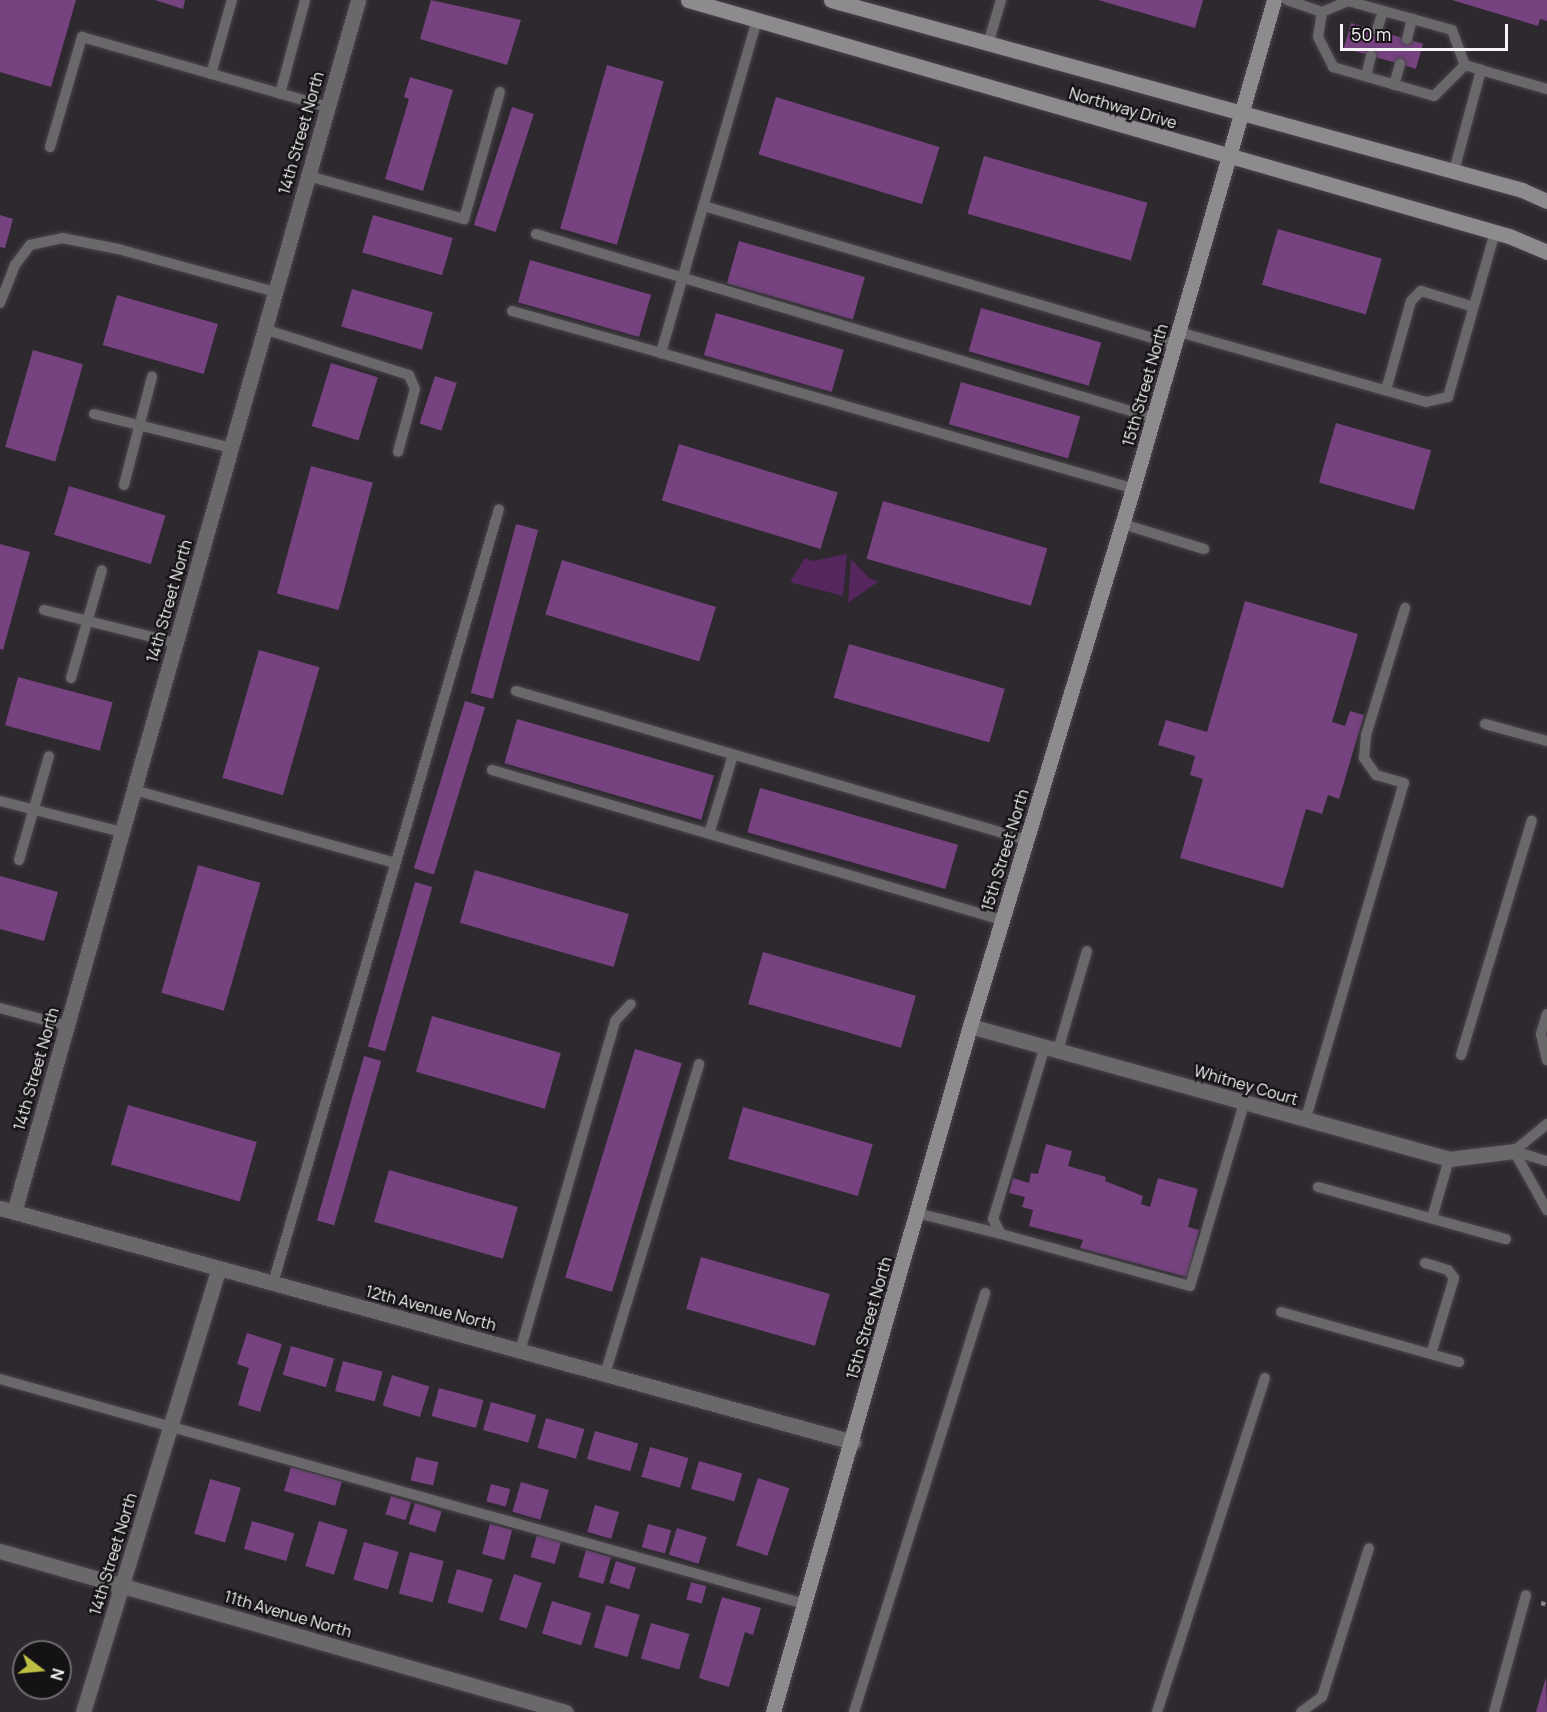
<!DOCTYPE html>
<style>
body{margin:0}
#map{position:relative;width:1547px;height:1712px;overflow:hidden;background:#2d292e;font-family:Manrope,sans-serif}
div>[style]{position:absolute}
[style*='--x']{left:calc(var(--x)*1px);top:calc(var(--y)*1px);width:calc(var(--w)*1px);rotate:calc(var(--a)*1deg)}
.green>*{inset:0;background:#56265f}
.building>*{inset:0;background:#764280;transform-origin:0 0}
.path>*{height:4px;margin-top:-2px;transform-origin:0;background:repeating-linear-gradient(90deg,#878488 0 4.5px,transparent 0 7.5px)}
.roads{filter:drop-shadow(0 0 2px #49454a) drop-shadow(0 0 2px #49454a)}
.lane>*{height:10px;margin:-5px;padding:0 5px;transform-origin:5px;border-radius:5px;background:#6a686b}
.street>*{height:15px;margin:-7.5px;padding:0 7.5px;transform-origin:7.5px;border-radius:7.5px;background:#6a686b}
.secondary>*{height:15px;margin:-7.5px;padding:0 7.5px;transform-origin:7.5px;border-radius:7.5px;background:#8e8b8f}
span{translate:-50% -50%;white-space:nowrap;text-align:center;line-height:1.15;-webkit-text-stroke:4.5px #141214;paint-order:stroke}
.street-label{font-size:16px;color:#f6f4f7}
.north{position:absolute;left:12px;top:1640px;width:60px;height:60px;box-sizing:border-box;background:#141214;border:2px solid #6e6c6f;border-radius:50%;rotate:106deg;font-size:16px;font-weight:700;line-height:24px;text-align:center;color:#f6f4f7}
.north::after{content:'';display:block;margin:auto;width:21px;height:27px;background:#bcbf44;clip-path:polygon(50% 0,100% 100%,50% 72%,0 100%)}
.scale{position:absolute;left:1340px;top:24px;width:168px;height:27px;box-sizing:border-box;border:3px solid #f6f4f7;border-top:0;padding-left:8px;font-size:18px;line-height:21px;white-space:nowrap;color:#f6f4f7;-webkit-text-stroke:4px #141214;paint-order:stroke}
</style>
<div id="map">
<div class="green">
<div style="clip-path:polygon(847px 554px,843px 596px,790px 582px,805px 558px,813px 561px)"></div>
<div style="clip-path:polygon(851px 559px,870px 579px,879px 581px,848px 603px)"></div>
</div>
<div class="building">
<div style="clip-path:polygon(0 0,76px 0,51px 87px,0 72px)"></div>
<div style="clip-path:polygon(155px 0,185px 0,183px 9px)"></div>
<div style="clip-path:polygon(431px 0,521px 20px,507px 65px,420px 39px)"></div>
<div style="clip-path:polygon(1098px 0,1203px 0,1195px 28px)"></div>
<div style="clip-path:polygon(1452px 0,1547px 0,1547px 21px,1540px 19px,1538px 26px)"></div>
<div style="left:1351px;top:23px;width:75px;height:26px;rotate:16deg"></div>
<div style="left:607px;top:65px;width:59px;height:170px;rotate:16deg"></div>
<div style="clip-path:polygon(410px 77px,453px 90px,423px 191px,385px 179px,409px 99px,404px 97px)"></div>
<div style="left:776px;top:97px;width:171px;height:60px;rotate:17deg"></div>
<div style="left:512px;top:107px;width:23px;height:124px;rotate:18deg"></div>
<div style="left:984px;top:156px;width:170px;height:60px;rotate:16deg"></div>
<div style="clip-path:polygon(0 215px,13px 219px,5px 248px,0 247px)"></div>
<div style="left:373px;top:215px;width:83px;height:39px;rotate:16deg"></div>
<div style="left:1278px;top:229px;width:108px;height:58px;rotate:16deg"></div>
<div style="left:739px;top:241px;width:131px;height:44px;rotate:16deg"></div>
<div style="left:530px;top:260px;width:126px;height:44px;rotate:16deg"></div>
<div style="left:352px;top:289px;width:84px;height:39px;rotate:16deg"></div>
<div style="left:117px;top:295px;width:105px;height:52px;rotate:16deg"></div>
<div style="left:981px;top:308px;width:125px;height:45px;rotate:16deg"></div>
<div style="left:716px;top:313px;width:133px;height:44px;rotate:16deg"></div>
<div style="left:33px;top:350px;width:52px;height:101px;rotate:16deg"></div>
<div style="left:331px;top:363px;width:49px;height:66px;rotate:17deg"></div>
<div style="left:435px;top:376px;width:23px;height:50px;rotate:18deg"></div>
<div style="left:961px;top:382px;width:124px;height:44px;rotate:16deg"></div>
<div style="left:1336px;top:423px;width:99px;height:62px;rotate:16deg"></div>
<div style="left:679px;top:444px;width:166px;height:59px;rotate:17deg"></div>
<div style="left:311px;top:466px;width:64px;height:132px;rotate:15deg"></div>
<div style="left:69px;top:486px;width:101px;height:51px;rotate:17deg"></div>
<div style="left:883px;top:501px;width:171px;height:60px;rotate:16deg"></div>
<div style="left:516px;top:524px;width:23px;height:175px;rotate:15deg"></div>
<div style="clip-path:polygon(0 544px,30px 552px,3px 650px,0 649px)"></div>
<div style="left:562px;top:560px;width:161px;height:57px;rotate:17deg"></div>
<div style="clip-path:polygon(1245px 601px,1358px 634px,1332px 722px,1345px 726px,1350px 711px,1364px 715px,1339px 799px,1328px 795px,1322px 814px,1306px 809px,1283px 888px,1180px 858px,1203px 779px,1190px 775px,1195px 756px,1158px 745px,1166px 720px,1207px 732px)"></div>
<div style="left:849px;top:644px;width:162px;height:56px;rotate:16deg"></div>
<div style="left:259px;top:650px;width:63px;height:133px;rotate:16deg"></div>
<div style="left:18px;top:677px;width:98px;height:50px;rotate:15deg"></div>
<div style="left:465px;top:701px;width:21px;height:175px;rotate:17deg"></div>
<div style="left:517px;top:719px;width:205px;height:46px;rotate:16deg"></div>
<div style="left:760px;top:788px;width:206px;height:46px;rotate:16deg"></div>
<div style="left:198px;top:865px;width:65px;height:133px;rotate:16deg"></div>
<div style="left:475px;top:870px;width:160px;height:55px;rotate:16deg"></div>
<div style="clip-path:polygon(0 876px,58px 892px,44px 941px,0 929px)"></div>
<div style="left:415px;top:882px;width:18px;height:171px;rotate:16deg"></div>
<div style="left:763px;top:952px;width:159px;height:54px;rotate:16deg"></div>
<div style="left:432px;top:1016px;width:134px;height:58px;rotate:16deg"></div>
<div style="left:635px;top:1049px;width:49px;height:239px;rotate:17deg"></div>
<div style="left:364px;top:1056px;width:18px;height:171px;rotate:16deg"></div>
<div style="left:128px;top:1105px;width:134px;height:62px;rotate:16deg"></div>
<div style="left:743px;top:1107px;width:135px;height:54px;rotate:16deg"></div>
<div style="clip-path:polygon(1046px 1144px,1072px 1151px,1068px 1166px,1106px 1177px,1105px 1181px,1143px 1196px,1141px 1204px,1150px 1207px,1158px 1178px,1198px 1189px,1188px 1227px,1199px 1230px,1187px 1277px,1080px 1248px,1083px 1240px,1029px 1226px,1033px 1210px,1022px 1207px,1025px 1197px,1009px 1193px,1013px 1178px,1029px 1183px,1031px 1173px,1038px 1174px)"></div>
<div style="left:389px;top:1170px;width:134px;height:54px;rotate:16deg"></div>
<div style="left:701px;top:1257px;width:134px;height:54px;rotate:16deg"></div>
<div style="clip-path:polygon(247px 1333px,282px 1344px,260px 1412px,238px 1405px,249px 1368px,237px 1364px)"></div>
<div style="left:291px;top:1346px;width:45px;height:30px;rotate:16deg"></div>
<div style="left:343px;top:1361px;width:41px;height:31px;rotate:15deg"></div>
<div style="left:392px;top:1375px;width:39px;height:32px;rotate:17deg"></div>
<div style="left:439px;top:1388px;width:46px;height:29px;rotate:15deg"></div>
<div style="left:491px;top:1402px;width:47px;height:29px;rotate:16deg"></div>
<div style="left:546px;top:1418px;width:40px;height:31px;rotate:16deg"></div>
<div style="left:595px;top:1431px;width:45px;height:29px;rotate:16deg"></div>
<div style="left:650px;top:1447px;width:40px;height:31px;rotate:16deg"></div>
<div style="left:416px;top:1457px;width:23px;height:24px;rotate:13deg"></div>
<div style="left:699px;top:1461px;width:45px;height:29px;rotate:16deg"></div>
<div style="left:291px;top:1467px;width:53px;height:25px;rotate:16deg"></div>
<div style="left:758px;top:1478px;width:33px;height:71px;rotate:18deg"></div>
<div style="left:210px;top:1479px;width:32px;height:57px;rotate:16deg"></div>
<div style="left:521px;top:1482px;width:29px;height:31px;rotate:16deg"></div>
<div style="left:491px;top:1484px;width:20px;height:18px;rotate:15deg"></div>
<div style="left:391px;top:1496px;width:21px;height:19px;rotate:17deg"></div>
<div style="left:415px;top:1503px;width:28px;height:22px;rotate:17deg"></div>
<div style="left:595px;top:1505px;width:25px;height:28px;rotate:16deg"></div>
<div style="left:252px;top:1521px;width:44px;height:29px;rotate:16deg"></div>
<div style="left:319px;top:1521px;width:30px;height:47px;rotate:17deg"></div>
<div style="left:490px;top:1524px;width:23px;height:31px;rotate:15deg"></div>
<div style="left:648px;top:1524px;width:24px;height:24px;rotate:15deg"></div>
<div style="left:677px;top:1528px;width:31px;height:28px;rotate:17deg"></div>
<div style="left:537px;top:1535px;width:25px;height:23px;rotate:16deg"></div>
<div style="left:364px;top:1542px;width:36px;height:39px;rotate:16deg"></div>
<div style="left:586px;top:1550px;width:26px;height:28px;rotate:16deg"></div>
<div style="left:410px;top:1552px;width:35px;height:43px;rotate:15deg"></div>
<div style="left:616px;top:1561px;width:21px;height:23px;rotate:17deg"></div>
<div style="left:457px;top:1569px;width:37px;height:35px;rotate:16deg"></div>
<div style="left:514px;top:1574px;width:29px;height:48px;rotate:18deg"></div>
<div style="left:691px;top:1582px;width:16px;height:18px;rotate:15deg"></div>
<div style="clip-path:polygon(722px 1597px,761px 1608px,753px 1635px,745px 1632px,729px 1687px,699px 1678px)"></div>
<div style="left:552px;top:1601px;width:41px;height:34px;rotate:17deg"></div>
<div style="left:606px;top:1605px;width:35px;height:44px;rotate:16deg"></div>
<div style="left:651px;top:1623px;width:40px;height:37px;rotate:16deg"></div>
<div style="clip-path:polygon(1546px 1677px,1547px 1712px,1536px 1712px)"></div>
</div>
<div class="path">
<div style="--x:1541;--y:1603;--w:6;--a:18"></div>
</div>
<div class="roads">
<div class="lane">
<div style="--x:1287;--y:0;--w:37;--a:19"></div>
<div style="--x:1322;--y:12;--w:25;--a:99"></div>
<div style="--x:1318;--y:37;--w:34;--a:63"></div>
<div style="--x:1333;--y:67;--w:105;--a:16"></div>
<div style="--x:1434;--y:96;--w:44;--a:-45"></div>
<div style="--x:1465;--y:65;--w:17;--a:17"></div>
<div style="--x:1322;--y:12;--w:28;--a:-23"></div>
<div style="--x:1348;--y:1;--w:108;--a:15.6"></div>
<div style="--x:1452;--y:30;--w:37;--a:70"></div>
<div style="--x:757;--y:20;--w:347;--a:106.1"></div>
<div style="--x:661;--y:353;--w:491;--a:16"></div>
<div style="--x:1377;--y:30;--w:20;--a:-72"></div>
<div style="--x:1407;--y:39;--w:21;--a:-76"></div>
<div style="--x:988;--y:44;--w:46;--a:-73.5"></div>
<div style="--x:211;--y:74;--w:77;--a:-74.2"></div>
<div style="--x:1366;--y:76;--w:21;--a:-76"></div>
<div style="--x:1394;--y:85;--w:22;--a:-74"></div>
<div style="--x:280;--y:94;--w:97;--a:-75.1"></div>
<div style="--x:50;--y:147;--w:115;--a:-73.8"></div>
<div style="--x:82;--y:37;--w:255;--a:15.9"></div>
<div style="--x:1454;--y:171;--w:105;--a:-75"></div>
<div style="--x:1481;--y:70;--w:69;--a:16.1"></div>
<div style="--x:308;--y:176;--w:162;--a:15.4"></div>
<div style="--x:464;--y:219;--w:132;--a:-74.2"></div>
<div style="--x:704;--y:206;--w:491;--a:16.4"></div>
<div style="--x:536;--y:234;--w:645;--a:16.58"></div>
<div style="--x:0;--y:303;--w:41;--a:-68.5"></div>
<div style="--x:15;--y:265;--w:25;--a:-53"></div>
<div style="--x:30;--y:245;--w:33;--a:-12"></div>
<div style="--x:62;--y:238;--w:57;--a:11.1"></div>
<div style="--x:118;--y:249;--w:163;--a:15.3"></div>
<div style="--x:512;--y:311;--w:155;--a:15.7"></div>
<div style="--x:264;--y:329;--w:152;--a:17.6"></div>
<div style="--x:409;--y:375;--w:15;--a:67"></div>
<div style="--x:415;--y:389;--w:65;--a:105.1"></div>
<div style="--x:1179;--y:332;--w:257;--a:15.8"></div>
<div style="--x:1426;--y:402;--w:23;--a:-13"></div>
<div style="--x:1448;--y:397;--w:172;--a:-74.1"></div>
<div style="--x:1386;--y:390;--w:92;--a:-74.3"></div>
<div style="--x:1411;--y:301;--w:14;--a:-45"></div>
<div style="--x:1421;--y:291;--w:55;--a:16.8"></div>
<div style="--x:94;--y:414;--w:141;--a:13.9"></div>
<div style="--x:124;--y:485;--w:112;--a:-75.5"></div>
<div style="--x:1123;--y:524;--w:85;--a:17.2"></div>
<div style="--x:44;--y:610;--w:136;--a:14"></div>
<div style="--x:71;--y:678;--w:112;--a:-74"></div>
<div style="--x:516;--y:691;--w:532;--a:16.26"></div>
<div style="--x:1485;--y:724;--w:64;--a:15.3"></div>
<div style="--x:492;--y:770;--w:532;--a:16.39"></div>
<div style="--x:134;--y:790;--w:271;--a:15.6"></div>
<div style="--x:0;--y:801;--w:126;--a:14.3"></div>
<div style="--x:709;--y:834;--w:83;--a:-73.1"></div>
<div style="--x:19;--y:860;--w:108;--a:-73.9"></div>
<div style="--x:0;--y:1008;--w:69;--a:15"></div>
<div style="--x:1547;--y:1014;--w:21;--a:107"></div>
<div style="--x:1541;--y:1034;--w:27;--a:77"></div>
<div style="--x:1045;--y:1046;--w:181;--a:106.7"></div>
<div style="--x:993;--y:1219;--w:17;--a:62"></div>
<div style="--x:1001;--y:1234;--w:196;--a:15.4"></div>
<div style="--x:1190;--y:1286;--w:190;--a:-73.5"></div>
<div style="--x:1058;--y:1050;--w:103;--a:-73.7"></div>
<div style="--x:1461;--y:1055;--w:245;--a:-73.2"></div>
<div style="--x:1305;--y:1121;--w:352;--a:-73.7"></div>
<div style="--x:1404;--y:783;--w:29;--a:-164"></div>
<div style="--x:1376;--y:775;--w:21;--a:-125"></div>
<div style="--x:1364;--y:758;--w:23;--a:-85"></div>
<div style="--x:1366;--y:735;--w:133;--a:-72.9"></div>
<div style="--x:1514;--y:1151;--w:68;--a:60.8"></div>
<div style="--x:1514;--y:1151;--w:43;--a:-39.3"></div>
<div style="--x:1514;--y:1151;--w:34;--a:17"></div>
<div style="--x:1318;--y:1187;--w:195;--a:15.5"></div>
<div style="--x:917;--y:1213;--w:87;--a:14"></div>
<div style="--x:1432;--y:1218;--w:61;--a:-73.9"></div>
<div style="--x:1425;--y:1263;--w:24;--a:17"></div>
<div style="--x:1448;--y:1270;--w:10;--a:53"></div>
<div style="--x:1454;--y:1278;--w:79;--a:106.8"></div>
<div style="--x:273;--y:1283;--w:806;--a:-73.72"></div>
<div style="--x:1281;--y:1312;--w:185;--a:15.7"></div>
<div style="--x:520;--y:1351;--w:343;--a:-73.9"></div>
<div style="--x:615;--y:1021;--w:23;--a:-47"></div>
<div style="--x:605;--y:1374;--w:324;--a:-73.1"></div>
<div style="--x:0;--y:1379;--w:836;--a:15.62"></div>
<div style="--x:854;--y:1712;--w:439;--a:-72.6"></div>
<div style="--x:1157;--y:1712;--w:351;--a:-72.1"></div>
<div style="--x:1301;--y:1712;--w:26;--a:-36"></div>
<div style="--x:1322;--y:1697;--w:156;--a:-72.5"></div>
<div style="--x:1494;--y:1712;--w:121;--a:-74.7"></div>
</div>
<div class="street">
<div style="--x:970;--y:1026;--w:497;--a:15.5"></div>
<div style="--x:1449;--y:1159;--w:65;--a:-7"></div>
<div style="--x:0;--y:1208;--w:885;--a:15.34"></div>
<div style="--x:14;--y:1212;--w:1260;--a:-74.15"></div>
<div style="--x:0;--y:1551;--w:588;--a:15.88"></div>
<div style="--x:83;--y:1712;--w:464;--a:-73"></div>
</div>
<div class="secondary">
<div style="--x:688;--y:0;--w:854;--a:16.04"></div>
<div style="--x:1509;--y:236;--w:41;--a:22.8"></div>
<div style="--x:831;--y:0;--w:717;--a:15.37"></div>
<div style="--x:1522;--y:190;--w:27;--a:24"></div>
<div style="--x:773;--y:1712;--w:714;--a:-73.98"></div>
<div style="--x:970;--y:1026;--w:562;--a:-73.14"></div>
<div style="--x:1133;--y:488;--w:508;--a:-73.88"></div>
</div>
</div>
<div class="street-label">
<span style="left:1123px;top:108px;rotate:16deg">Northway Drive</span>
<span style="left:301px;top:133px;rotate:-74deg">14th Street North</span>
<span style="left:1145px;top:385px;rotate:-74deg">15th Street North</span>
<span style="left:169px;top:601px;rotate:-74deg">14th Street North</span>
<span style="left:1005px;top:850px;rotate:-73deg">15th Street North</span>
<span style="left:36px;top:1069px;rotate:-74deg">14th Street North</span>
<span style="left:1246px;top:1085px;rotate:16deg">Whitney Court</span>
<span style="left:431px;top:1308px;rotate:15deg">12th Avenue North</span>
<span style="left:869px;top:1318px;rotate:-74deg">15th Street North</span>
<span style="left:113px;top:1554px;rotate:-73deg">14th Street North</span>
<span style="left:288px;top:1614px;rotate:16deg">11th Avenue North</span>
</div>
<div class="north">N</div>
<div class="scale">50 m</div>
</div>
